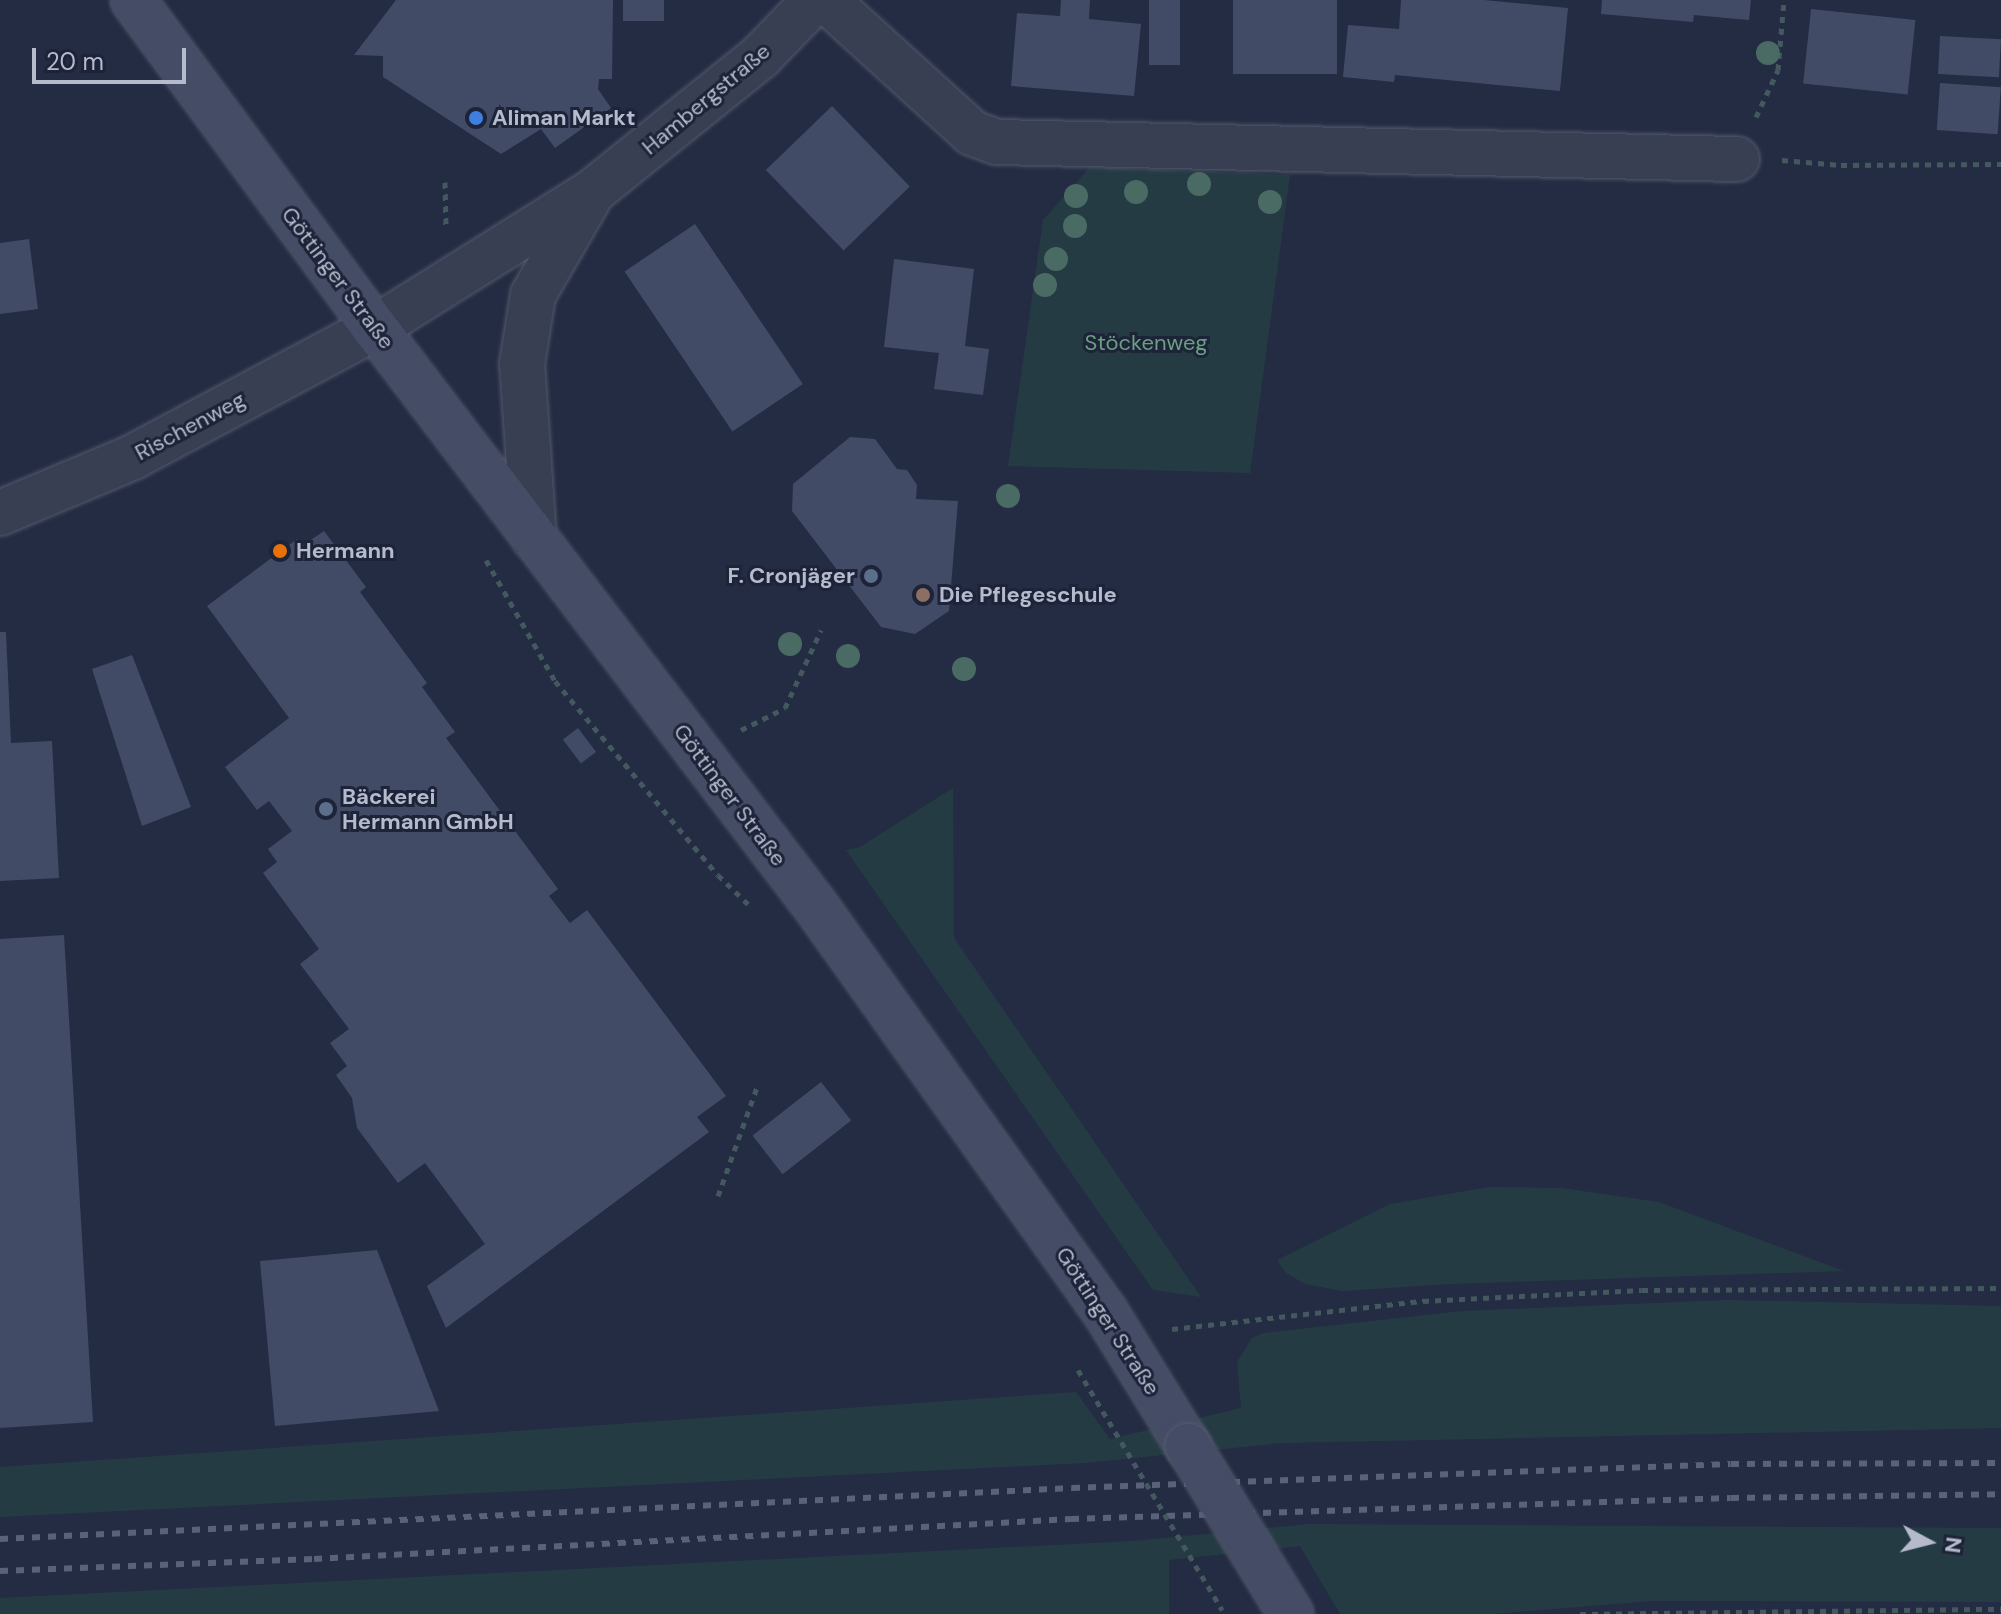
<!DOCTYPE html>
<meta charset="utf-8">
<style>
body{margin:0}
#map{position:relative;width:2001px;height:1614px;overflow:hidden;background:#232c43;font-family:"DM Sans",sans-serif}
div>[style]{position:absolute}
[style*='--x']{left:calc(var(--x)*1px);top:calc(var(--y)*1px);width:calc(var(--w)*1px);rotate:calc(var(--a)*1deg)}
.green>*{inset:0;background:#253b44}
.building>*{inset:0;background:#424b65;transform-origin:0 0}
.path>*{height:5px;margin-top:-2.5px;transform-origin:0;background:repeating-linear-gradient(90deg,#445860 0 6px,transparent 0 12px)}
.roads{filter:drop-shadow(0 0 2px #53596c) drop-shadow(0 0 2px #53596c)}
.street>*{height:44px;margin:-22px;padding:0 22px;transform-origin:22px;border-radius:22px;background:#383f52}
.secondary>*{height:44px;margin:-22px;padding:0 22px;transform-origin:22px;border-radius:22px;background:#454c66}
.rail>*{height:6px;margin-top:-3px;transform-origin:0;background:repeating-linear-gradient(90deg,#5a627a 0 8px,transparent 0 16px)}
.path-bridge>*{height:5px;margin-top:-2.5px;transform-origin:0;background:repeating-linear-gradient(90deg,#445860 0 6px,transparent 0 12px)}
.bridges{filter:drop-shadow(0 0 2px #53596c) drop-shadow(0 0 2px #53596c)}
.secondary-bridge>*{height:44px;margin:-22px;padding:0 22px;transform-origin:22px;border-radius:22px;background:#454c66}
.trees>*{width:24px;height:24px;margin:-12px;border-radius:50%;background:#4a6b64}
.dots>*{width:22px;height:22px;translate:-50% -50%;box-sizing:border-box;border:4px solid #1d2338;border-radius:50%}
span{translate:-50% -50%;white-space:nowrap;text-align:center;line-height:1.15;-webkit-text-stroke:6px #1d2338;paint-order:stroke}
.street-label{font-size:22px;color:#b5bacc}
.poi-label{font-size:22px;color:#b5bacc;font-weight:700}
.left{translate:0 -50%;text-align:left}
.right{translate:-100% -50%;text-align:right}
.park-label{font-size:22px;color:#6a9f7f}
.north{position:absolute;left:1889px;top:1502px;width:80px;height:80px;-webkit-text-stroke:6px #1d2338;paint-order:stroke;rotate:97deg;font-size:22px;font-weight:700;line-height:32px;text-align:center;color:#b5bacc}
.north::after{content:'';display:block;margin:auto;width:28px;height:36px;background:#b5bacc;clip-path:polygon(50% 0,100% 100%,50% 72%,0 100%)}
.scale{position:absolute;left:32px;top:48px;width:154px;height:36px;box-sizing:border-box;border:4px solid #b5bacc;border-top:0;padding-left:10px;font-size:24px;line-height:28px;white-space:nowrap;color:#b5bacc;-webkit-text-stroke:6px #1d2338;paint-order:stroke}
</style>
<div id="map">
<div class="green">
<div style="clip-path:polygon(1090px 167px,1290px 175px,1250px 473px,1008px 466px,1043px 220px)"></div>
<div style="clip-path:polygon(953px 788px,954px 938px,1201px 1297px,1153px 1290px,846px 850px,860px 847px)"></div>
<div style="clip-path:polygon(1489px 1187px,1562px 1188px,1659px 1202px,1844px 1271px,1449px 1284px,1342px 1291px,1305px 1284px,1286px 1273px,1277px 1260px,1390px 1204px)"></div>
<div style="clip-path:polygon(1728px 1300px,2001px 1306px,2001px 1428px,1281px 1443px,1085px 1463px,0 1517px,0 1467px,1076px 1392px,1110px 1439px,1241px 1408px,1237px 1362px,1252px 1338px,1263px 1333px,1462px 1311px)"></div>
<div style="clip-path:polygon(1309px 1524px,2001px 1528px,2001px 1602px,1652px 1601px,1494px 1614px,1340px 1614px,1300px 1546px,1169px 1560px,1169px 1614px,0 1614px,0 1598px,1133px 1541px)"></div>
</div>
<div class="building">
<div style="clip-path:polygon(396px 0,613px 0,612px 79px,599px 79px,598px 89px,611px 108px,555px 148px,541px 129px,501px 154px,383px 77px,383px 56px,354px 55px)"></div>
<div style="left:623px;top:0;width:41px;height:21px"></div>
<div style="clip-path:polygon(1061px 0,1090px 0,1089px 19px,1141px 24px,1134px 96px,1011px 86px,1017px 13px,1060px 16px)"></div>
<div style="left:1149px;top:0;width:31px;height:65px"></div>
<div style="left:1233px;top:0;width:104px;height:74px"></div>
<div style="clip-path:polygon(1401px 0,1484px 0,1568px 8px,1560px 91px,1395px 75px,1394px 82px,1343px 77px,1348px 25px,1399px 29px)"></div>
<div style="clip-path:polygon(1602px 0,1751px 0,1749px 20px,1694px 15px,1693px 22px,1601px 14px)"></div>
<div style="left:1811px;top:9px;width:105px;height:75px;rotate:6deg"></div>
<div style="left:1940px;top:36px;width:61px;height:38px;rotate:3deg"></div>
<div style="left:1940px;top:83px;width:61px;height:47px;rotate:4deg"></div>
<div style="left:832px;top:106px;width:112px;height:92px;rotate:46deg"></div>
<div style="left:695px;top:224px;width:193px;height:85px;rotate:56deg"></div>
<div style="clip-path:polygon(29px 239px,38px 309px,0 314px,0 243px)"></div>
<div style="clip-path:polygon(894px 259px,974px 269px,965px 346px,989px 349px,983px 395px,934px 389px,939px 353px,884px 347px)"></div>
<div style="clip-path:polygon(850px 437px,875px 439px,897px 469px,907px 470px,917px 485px,916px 499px,958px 501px,949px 611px,915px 634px,881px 627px,792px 511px,793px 484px)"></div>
<div style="clip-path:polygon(324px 531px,366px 587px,360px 592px,427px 683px,422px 687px,455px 732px,446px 738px,558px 889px,549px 896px,570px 923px,587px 910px,726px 1096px,697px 1117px,709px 1132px,446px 1328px,427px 1286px,485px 1244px,425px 1163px,398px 1183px,357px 1128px,352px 1098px,336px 1075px,347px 1066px,330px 1043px,349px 1029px,300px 964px,319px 949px,263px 873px,277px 862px,268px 849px,292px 831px,269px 801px,257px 810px,225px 767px,289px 718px,207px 606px,297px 539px,302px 546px)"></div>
<div style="clip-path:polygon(0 632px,6px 632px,11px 743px,52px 741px,59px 878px,0 881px)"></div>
<div style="clip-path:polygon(132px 655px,191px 807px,142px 826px,92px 669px)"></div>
<div style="left:578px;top:728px;width:30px;height:19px;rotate:53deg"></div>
<div style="clip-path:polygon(64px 935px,93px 1422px,0 1428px,0 939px)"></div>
<div style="left:821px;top:1082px;width:49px;height:87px;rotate:52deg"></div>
<div style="clip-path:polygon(377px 1250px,439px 1411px,275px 1426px,260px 1261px)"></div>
</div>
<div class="path">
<div style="--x:1756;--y:117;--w:52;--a:-64.9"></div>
<div style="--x:1778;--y:70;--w:70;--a:-85.1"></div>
<div style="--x:1782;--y:160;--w:59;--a:4.8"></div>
<div style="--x:1841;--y:165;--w:160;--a:-0.4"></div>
<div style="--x:445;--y:182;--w:45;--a:88.7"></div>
<div style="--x:486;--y:560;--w:139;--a:60.3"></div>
<div style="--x:555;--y:681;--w:253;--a:50"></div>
<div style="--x:718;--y:875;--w:45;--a:44.1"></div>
<div style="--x:741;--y:730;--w:49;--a:-26.6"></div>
<div style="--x:785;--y:708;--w:86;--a:-65.2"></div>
<div style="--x:718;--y:1196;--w:116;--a:-70.3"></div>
<div style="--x:1172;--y:1329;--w:253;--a:-6.4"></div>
<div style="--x:1423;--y:1301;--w:219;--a:-2.9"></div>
<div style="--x:1642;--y:1290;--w:359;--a:-0.3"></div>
<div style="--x:1580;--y:1614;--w:421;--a:-0.7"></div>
</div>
<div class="roads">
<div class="street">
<div style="--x:826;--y:0;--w:197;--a:42.3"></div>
<div style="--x:972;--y:133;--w:27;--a:20"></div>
<div style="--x:997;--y:142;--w:740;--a:1.32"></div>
<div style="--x:0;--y:513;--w:144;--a:-22.8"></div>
<div style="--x:133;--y:457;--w:274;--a:-28.1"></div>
<div style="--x:375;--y:328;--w:256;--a:-32.1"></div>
<div style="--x:592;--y:192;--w:216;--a:-38.8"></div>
<div style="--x:760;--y:57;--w:79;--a:-46"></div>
<div style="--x:534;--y:538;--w:174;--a:-93.9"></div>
<div style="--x:522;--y:364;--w:70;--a:-80.9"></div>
<div style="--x:533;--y:295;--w:112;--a:-60"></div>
</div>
<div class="secondary">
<div style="--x:133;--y:0;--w:408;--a:53.6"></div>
<div style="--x:375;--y:328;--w:729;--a:52.69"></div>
<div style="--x:817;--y:908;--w:494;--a:54.5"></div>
<div style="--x:1104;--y:1310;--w:160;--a:58.3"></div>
</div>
</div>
<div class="rail">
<div style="--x:0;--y:1539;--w:1073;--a:-2.72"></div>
<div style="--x:1072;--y:1488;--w:659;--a:-2.09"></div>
<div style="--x:1731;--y:1464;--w:270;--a:-0.2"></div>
<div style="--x:0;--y:1571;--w:314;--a:-2.2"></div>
<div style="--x:314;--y:1559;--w:758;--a:-3.02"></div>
<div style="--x:1071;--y:1519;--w:660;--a:-1.82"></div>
<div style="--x:1731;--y:1498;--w:270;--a:-0.8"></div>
</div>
<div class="path-bridge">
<div style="--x:1078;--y:1370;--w:280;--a:59"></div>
</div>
<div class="bridges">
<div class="secondary-bridge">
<div style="--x:1188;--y:1446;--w:197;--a:58.5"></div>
</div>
</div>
<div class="trees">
<div style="left:1768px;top:53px"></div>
<div style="left:1199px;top:184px"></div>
<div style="left:1136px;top:192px"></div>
<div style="left:1076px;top:196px"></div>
<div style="left:1270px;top:202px"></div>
<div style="left:1075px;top:226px"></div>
<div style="left:1056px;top:259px"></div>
<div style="left:1045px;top:285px"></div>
<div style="left:1008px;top:496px"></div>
<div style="left:790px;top:644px"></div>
<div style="left:848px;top:656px"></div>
<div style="left:964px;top:669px"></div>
</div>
<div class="dots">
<div style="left:476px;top:118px;background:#3f7fe0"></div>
<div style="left:280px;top:551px;background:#e8710a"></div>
<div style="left:871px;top:576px;background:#5c6f8a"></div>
<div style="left:923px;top:595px;background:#8d6e63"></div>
<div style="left:326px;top:809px;background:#5c6f8a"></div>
</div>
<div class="street-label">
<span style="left:706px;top:99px;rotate:-40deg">Hambergstraße</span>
<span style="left:338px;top:278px;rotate:53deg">Göttinger Straße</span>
<span style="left:190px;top:426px;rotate:-28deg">Rischenweg</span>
<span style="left:730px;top:795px;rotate:53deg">Göttinger Straße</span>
<span style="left:1108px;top:1321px;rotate:57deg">Göttinger Straße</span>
</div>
<div class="poi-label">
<span class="left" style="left:492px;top:118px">Aliman Markt</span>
<span class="left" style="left:296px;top:551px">Hermann</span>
<span class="right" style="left:855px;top:576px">F. Cronjäger</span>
<span class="left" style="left:939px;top:595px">Die Pflegeschule</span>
<span class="left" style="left:342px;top:809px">Bäckerei<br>Hermann GmbH</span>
</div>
<div class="park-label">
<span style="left:1146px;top:343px">Stöckenweg</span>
</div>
<div class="north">N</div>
<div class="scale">20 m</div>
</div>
